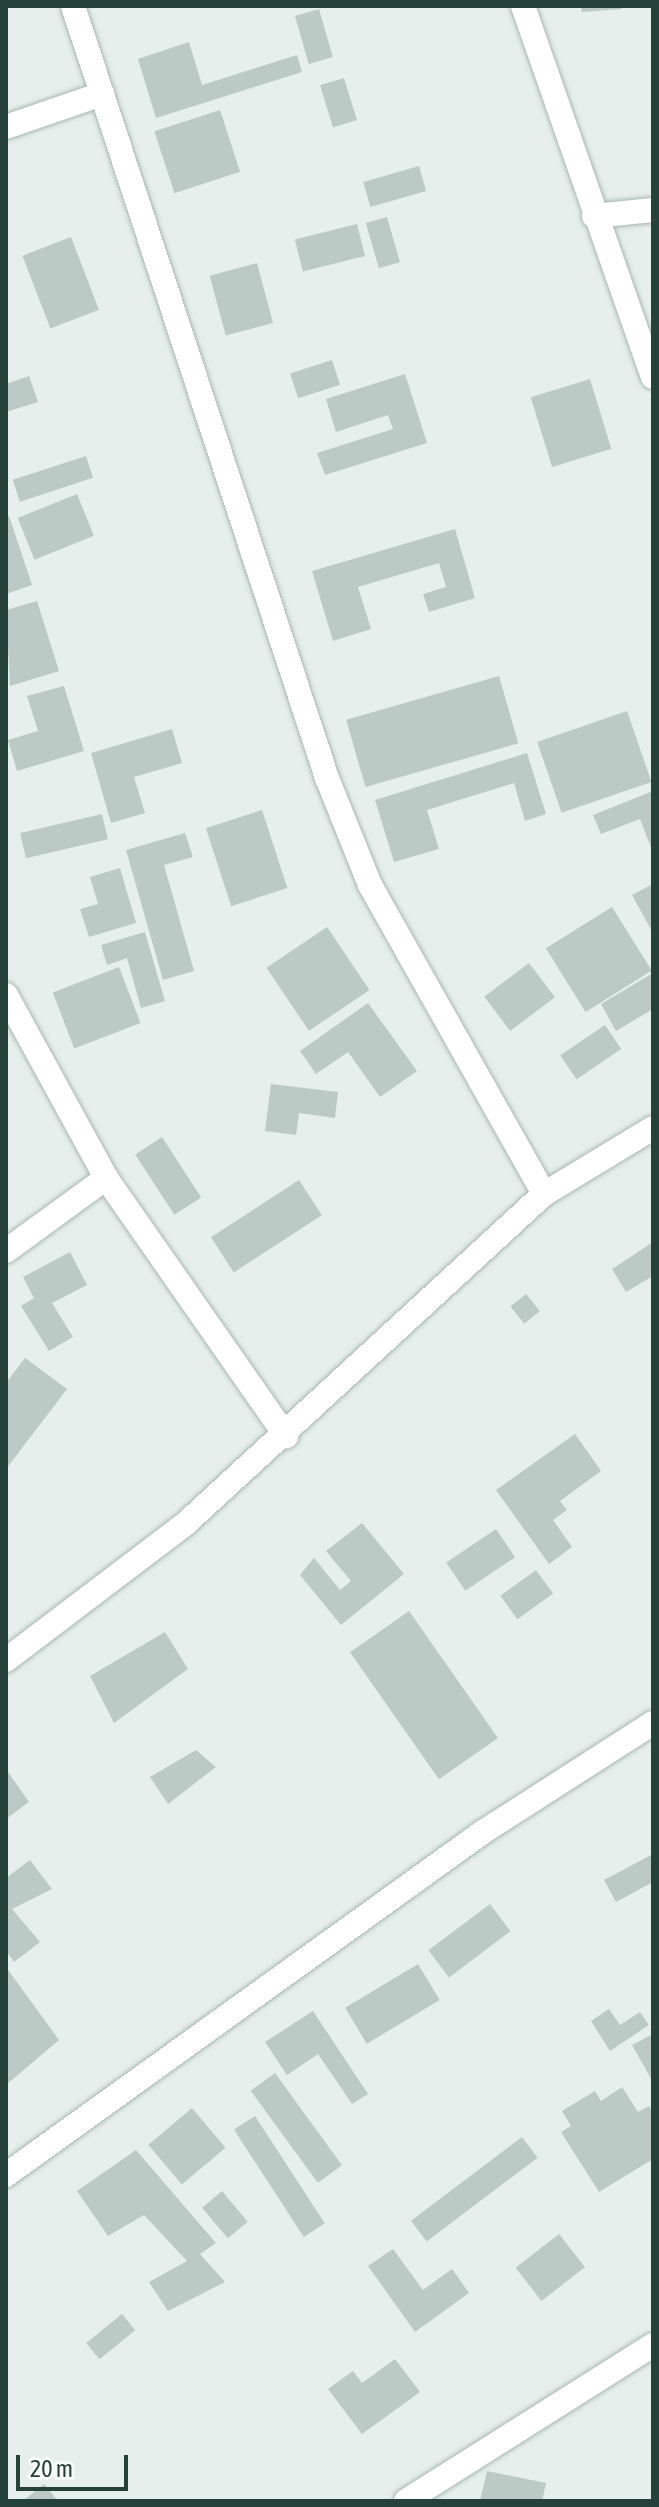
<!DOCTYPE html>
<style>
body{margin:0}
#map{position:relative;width:659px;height:2507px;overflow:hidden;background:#e6efeb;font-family:"Asap Condensed",sans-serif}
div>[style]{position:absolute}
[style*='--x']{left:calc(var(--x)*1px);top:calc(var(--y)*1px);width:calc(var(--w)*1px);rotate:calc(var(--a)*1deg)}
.building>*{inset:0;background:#bbcac4;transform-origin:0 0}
.roads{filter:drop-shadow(0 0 2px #a8b8b2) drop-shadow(0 0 2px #a8b8b2)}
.minor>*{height:24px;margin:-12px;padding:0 12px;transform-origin:12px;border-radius:12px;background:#fff}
span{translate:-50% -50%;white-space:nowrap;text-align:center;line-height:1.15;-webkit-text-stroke:8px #f7fbf9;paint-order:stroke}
.frame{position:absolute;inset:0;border:8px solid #24423a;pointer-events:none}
.scale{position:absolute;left:16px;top:2455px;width:112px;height:36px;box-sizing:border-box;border:4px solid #24423a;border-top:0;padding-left:10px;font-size:24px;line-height:28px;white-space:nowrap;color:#24423a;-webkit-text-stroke:6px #f7fbf9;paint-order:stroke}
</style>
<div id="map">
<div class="building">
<div style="clip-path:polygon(581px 6px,622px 6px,622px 9px,582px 12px)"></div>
<div style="left:319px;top:9px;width:50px;height:25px;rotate:74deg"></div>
<div style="clip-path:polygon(189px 42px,202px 85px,297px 55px,302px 72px,156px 118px,138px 59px)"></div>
<div style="left:344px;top:78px;width:44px;height:25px;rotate:73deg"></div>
<div style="left:220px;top:110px;width:65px;height:69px;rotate:72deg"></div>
<div style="left:419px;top:166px;width:26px;height:58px;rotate:74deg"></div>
<div style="left:387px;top:217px;width:47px;height:22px;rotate:74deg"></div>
<div style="left:357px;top:224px;width:33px;height:64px;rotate:76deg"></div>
<div style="left:71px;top:237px;width:78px;height:52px;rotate:69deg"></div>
<div style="left:257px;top:263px;width:62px;height:49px;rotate:75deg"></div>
<div style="left:332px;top:360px;width:26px;height:44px;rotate:72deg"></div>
<div style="clip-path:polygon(405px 374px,427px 443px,325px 475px,317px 453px,393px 429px,388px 415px,336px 432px,326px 399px)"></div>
<div style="clip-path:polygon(29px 376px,38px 402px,6px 412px,6px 384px)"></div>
<div style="left:590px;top:379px;width:73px;height:62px;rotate:73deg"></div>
<div style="left:86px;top:456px;width:23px;height:77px;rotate:72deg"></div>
<div style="left:77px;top:494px;width:45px;height:64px;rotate:68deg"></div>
<div style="clip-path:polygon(9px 516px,32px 585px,6px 594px,6px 517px)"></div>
<div style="clip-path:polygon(455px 529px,475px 598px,429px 612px,423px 594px,446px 587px,439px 563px,358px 587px,371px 629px,333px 641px,312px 571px)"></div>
<div style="clip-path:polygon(37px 601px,59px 671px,10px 686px,6px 610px)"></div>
<div style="left:499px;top:676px;width:70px;height:159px;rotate:74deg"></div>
<div style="clip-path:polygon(64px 686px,84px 751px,17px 771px,8px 740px,38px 731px,27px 696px)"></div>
<div style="left:627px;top:711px;width:75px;height:95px;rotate:71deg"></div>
<div style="clip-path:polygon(172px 729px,182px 763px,134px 777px,145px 813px,111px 823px,91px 753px)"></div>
<div style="clip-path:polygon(527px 753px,546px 814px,525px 821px,514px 783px,427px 810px,439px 849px,394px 862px,375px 800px)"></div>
<div style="clip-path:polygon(653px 791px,653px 853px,640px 819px,601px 834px,593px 815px)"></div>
<div style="left:262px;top:810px;width:82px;height:59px;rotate:72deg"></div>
<div style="left:102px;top:814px;width:26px;height:84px;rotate:77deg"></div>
<div style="clip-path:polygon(185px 833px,193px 857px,164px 865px,194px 971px,163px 980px,126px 850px)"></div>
<div style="clip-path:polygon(120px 868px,136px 923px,89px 937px,80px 909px,98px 904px,90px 877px)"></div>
<div style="clip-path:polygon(653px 884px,653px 933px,632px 895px)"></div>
<div style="left:612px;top:907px;width:75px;height:78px;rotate:58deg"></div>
<div style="left:327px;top:927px;width:76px;height:73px;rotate:56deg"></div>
<div style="clip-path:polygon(145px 932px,165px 1001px,141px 1008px,127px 958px,107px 965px,101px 945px)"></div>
<div style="left:529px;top:963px;width:43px;height:56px;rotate:53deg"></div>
<div style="left:119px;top:967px;width:60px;height:71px;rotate:69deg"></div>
<div style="clip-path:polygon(653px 973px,653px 1009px,616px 1031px,601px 1004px)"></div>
<div style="clip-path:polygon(368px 1003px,417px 1071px,380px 1097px,348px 1052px,316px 1074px,300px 1051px)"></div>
<div style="left:605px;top:1025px;width:29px;height:54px;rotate:56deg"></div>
<div style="clip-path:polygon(271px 1084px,338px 1092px,335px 1118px,299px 1113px,296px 1135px,265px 1131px)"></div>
<div style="left:162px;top:1137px;width:72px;height:32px;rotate:57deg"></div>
<div style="left:299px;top:1180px;width:42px;height:105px;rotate:57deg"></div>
<div style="clip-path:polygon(653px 1242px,653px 1276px,626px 1292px,612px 1269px)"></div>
<div style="clip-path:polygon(70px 1252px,87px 1285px,52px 1303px,73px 1337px,49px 1351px,21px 1306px,34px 1298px,23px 1277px)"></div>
<div style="left:526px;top:1294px;width:22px;height:20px;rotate:51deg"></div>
<div style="clip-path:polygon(25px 1358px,67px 1389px,6px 1469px,6px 1383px)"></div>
<div style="clip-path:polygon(575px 1434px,601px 1471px,560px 1501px,567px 1510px,553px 1520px,572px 1547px,549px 1564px,496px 1490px)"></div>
<div style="clip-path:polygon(362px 1523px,404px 1574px,341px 1625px,300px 1575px,314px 1558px,340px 1590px,351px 1581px,326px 1551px)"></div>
<div style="left:496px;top:1529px;width:34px;height:60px;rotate:56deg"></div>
<div style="left:536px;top:1570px;width:29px;height:44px;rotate:54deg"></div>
<div style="left:409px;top:1611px;width:155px;height:72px;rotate:55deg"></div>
<div style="clip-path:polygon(165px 1632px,188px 1669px,114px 1723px,90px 1676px)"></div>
<div style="clip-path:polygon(196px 1750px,216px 1767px,168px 1804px,150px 1777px)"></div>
<div style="clip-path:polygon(6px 1769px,29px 1802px,6px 1819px)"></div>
<div style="clip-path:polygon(653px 1854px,653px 1882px,616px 1902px,604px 1880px)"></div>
<div style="clip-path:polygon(30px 1860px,52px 1889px,12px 1909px,40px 1942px,14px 1962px,6px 1951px,6px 1878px)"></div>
<div style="left:490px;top:1904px;width:34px;height:77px;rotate:53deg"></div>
<div style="left:418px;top:1964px;width:42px;height:85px;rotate:59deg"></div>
<div style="clip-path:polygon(6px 1967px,59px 2040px,6px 2085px)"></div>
<div style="clip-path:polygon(609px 2009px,620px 2025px,640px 2012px,649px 2025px,610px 2051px,591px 2021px)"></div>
<div style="clip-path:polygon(313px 2011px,368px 2094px,352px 2104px,318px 2054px,287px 2075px,265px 2042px)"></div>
<div style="clip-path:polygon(653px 2034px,653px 2082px,632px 2045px)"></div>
<div style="left:275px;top:2073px;width:114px;height:30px;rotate:54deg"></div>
<div style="clip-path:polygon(622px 2087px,638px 2112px,649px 2106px,653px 2113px,653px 2159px,599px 2192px,561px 2132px,571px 2126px,562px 2111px,595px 2091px,601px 2101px)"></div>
<div style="left:192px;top:2108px;width:52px;height:57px;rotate:50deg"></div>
<div style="left:255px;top:2116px;width:128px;height:25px;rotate:57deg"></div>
<div style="left:522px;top:2137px;width:26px;height:139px;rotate:53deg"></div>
<div style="clip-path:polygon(136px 2150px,216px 2243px,200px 2254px,225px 2282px,168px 2311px,149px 2282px,187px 2261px,144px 2215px,108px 2236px,77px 2191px)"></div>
<div style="left:222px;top:2191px;width:40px;height:26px;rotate:50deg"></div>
<div style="left:559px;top:2234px;width:42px;height:55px;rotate:52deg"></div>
<div style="clip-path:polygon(393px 2249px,423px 2290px,452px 2269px,469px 2293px,415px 2332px,368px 2266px)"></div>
<div style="left:122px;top:2314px;width:21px;height:46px;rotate:51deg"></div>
<div style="clip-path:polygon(395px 2359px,420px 2392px,362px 2434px,328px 2389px,353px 2371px,362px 2383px)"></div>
<div style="clip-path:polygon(487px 2471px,546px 2483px,542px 2501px,480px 2501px)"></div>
<div style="clip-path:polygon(44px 2484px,58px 2501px,23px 2501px)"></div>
</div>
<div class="roads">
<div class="minor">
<div style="--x:73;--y:6;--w:813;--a:71.79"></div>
<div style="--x:327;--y:778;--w:115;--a:68.1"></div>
<div style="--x:370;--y:885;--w:355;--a:60.6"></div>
<div style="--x:523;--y:6;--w:393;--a:70.7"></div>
<div style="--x:6;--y:127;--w:102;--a:-19"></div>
<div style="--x:594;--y:216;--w:59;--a:-5.8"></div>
<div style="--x:6;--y:995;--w:209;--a:61.3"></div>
<div style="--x:106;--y:1178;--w:315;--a:55.1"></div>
<div style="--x:6;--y:1251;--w:124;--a:-36.1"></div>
<div style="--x:6;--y:1660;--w:223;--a:-37.2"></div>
<div style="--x:184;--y:1525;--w:489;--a:-42.6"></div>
<div style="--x:544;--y:1194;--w:127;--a:-31.2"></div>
<div style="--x:6;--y:2175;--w:588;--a:-35.72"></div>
<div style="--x:483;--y:1832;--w:202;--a:-32.7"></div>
<div style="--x:406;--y:2501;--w:292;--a:-32.3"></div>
</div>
</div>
<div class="frame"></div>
<div class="scale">20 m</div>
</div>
